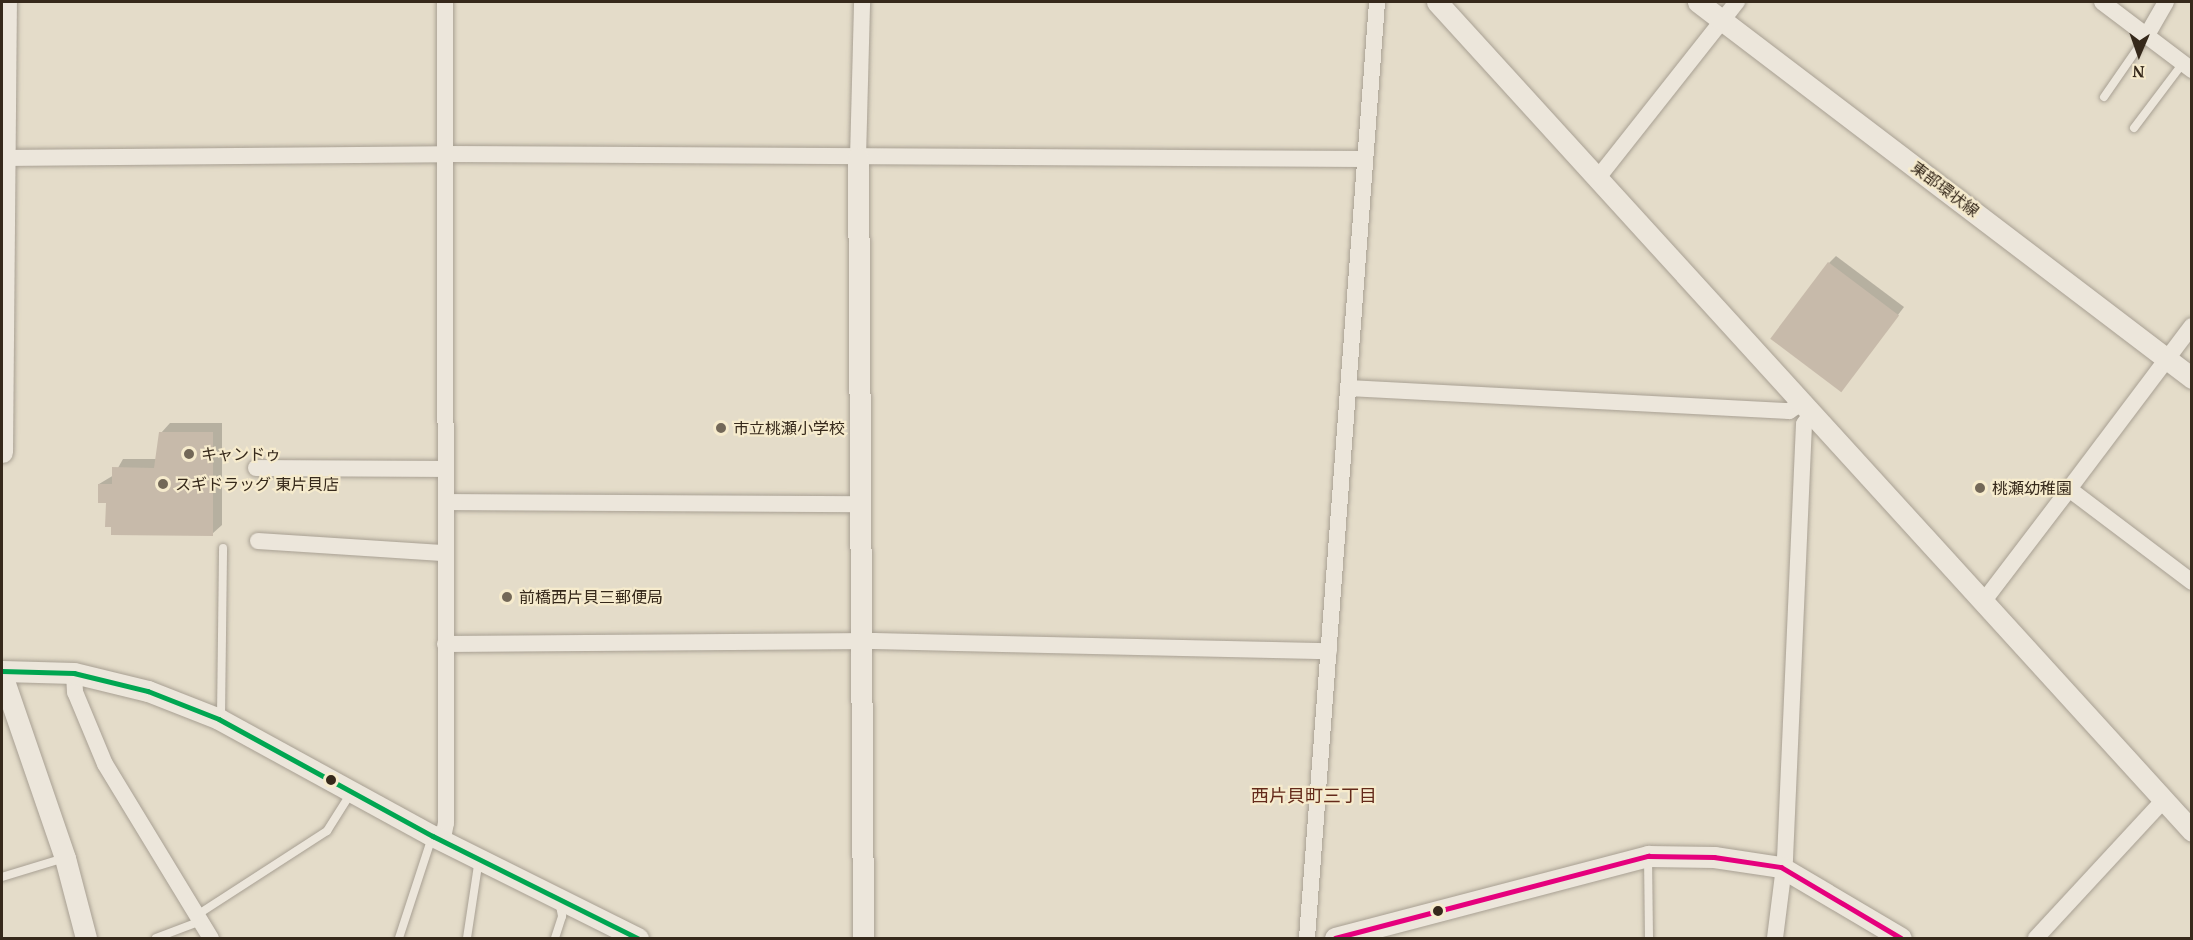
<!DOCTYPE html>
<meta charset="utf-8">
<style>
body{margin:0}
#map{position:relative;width:2193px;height:940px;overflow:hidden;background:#e4dcc9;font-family:"PT Serif","Noto Sans JP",serif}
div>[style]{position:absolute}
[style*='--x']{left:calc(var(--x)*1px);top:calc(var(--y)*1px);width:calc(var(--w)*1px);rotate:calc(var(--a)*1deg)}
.shadow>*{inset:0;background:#0003}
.building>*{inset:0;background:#c7baaa;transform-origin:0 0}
.roads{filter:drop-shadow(0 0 2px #a8a093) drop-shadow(0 0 2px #a8a093)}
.service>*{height:8px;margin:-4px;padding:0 4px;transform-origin:4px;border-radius:4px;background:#ece6db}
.minor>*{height:16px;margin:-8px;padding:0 8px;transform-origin:8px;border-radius:8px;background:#ece6db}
.tertiary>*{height:21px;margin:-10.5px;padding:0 10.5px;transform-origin:10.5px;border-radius:10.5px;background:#ece6db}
.bus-1>*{height:4.5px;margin:-2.25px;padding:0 2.25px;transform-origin:2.25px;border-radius:2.25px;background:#00a651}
.bus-2>*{height:4.5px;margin:-2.25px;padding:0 2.25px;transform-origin:2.25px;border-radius:2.25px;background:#e5007d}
.dots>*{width:16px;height:16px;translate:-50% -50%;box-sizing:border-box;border:3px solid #f6ebcd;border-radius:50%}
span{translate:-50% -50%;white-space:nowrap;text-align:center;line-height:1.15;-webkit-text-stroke:4.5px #f6ebcd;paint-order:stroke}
.street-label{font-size:16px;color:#36291b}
.poi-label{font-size:16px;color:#36291b}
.left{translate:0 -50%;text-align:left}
.neighbourhood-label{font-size:18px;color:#642a1a}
.frame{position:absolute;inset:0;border:3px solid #36291b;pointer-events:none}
.north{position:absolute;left:2109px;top:24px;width:60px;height:60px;-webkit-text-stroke:4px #f6ebcd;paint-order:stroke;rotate:182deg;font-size:16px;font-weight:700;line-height:24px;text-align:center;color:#36291b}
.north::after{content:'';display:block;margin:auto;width:21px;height:27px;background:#36291b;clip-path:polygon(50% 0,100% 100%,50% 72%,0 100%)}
</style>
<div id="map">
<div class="shadow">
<div style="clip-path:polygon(1836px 256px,1904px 307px,1841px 390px,1829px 263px)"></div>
<div style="clip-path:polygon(170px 423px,222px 423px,222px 525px,212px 534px,107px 501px,99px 484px,114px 475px,123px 459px,157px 459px,161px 433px)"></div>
</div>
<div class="building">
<div style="left:1828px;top:262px;width:89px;height:96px;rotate:37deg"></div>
<div style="clip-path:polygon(159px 432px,213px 432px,213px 536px,111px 535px,111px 527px,105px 527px,106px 503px,98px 503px,98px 484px,112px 484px,112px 467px,154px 468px)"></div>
</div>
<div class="roads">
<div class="service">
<div style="--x:2104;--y:97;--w:75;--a:-55.3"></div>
<div style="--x:2134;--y:128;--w:81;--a:-53"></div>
<div style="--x:221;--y:717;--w:169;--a:-89.3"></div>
<div style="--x:1648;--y:856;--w:82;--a:89.3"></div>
<div style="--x:2;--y:877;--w:65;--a:-17"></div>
<div style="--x:197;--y:915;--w:155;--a:-32.9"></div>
<div style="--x:327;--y:831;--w:45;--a:-57.7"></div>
<div style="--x:156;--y:938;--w:48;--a:-20.7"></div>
<div style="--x:399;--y:938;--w:106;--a:-71.9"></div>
<div style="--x:467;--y:938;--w:80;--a:-81.4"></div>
<div style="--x:555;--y:938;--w:23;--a:-72"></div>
<div style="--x:562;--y:916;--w:15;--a:-101"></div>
</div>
<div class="minor">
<div style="--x:2102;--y:2;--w:113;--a:37.1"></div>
<div style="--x:2147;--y:35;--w:38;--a:-60"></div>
<div style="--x:2;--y:158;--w:443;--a:-0.5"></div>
<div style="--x:445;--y:154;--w:919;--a:0.31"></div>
<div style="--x:858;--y:158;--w:156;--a:-88.5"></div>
<div style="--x:1597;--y:179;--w:226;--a:-51.7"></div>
<div style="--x:1348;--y:388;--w:442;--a:3"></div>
<div style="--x:1789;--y:411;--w:15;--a:-32"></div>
<div style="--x:256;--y:468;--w:190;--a:0.3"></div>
<div style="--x:2069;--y:489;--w:204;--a:-53"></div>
<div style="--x:446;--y:502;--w:411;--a:0.3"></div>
<div style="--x:258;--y:541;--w:188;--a:3.7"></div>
<div style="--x:1983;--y:602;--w:142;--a:-52.7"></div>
<div style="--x:2069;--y:489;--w:154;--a:37.1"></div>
<div style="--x:445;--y:644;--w:429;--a:-0.4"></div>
<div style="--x:874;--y:641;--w:455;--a:1.3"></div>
<div style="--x:74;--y:673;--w:19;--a:87"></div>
<div style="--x:75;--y:692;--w:78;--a:67.4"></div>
<div style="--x:105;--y:764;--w:204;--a:58.7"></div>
<div style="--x:433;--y:836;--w:11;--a:-15"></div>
<div style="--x:444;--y:833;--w:10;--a:-79"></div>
<div style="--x:446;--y:823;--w:821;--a:-90.07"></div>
<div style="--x:1307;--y:938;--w:939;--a:-85.72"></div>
<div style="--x:1775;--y:938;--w:80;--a:-82.8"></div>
<div style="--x:1785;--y:859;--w:435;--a:-87.5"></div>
<div style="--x:1804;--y:424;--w:14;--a:-54"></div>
<div style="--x:2036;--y:938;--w:188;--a:-47.2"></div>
</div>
<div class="tertiary">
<div style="--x:1437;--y:2;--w:1121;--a:47.67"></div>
<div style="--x:1698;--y:2;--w:621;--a:37.28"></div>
<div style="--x:858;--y:158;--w:780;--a:89.63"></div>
<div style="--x:2;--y:452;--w:450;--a:-89.5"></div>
<div style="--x:2;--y:671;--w:72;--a:1.6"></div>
<div style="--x:74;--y:673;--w:76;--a:13.7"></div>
<div style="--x:148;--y:691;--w:76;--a:21.5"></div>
<div style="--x:219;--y:719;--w:244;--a:28.7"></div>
<div style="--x:433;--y:836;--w:229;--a:26.5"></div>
<div style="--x:2;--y:675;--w:194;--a:71"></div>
<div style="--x:65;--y:858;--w:83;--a:75.3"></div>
<div style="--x:1335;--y:938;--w:324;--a:-14.7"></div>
<div style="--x:1648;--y:856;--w:66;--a:0.9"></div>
<div style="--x:1714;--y:857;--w:68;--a:8.5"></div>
<div style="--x:1781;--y:867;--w:139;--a:30.6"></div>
</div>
</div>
<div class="bus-1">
<div style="--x:2;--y:671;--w:72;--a:1.6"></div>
<div style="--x:74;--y:673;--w:76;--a:13.7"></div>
<div style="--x:148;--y:691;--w:76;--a:21.5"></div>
<div style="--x:219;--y:719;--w:244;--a:28.7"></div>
<div style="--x:433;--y:836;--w:229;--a:26.5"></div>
</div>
<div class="bus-2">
<div style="--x:1335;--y:938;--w:324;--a:-14.7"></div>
<div style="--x:1648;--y:856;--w:66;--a:0.9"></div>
<div style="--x:1714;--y:857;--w:68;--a:8.5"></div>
<div style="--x:1781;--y:867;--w:139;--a:30.6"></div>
</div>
<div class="dots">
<div style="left:721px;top:428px;background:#736858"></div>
<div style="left:189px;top:454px;background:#736858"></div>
<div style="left:163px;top:484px;background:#736858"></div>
<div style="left:1980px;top:488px;background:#736858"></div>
<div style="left:507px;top:597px;background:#736858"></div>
<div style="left:331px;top:780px;background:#36291b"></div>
<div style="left:1438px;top:911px;background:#36291b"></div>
</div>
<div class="street-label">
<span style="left:1945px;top:189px;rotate:37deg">東部環状線</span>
</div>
<div class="poi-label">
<span class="left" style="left:733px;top:428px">市立桃瀬小学校</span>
<span class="left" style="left:201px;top:454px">キャンドゥ</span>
<span class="left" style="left:175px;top:484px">スギドラッグ 東片貝店</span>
<span class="left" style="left:1992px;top:488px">桃瀬幼稚園</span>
<span class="left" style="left:519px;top:597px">前橋西片貝三郵便局</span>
</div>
<div class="neighbourhood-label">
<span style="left:1314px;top:795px">西片貝町三丁目</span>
</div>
<div class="frame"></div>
<div class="north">N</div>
</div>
